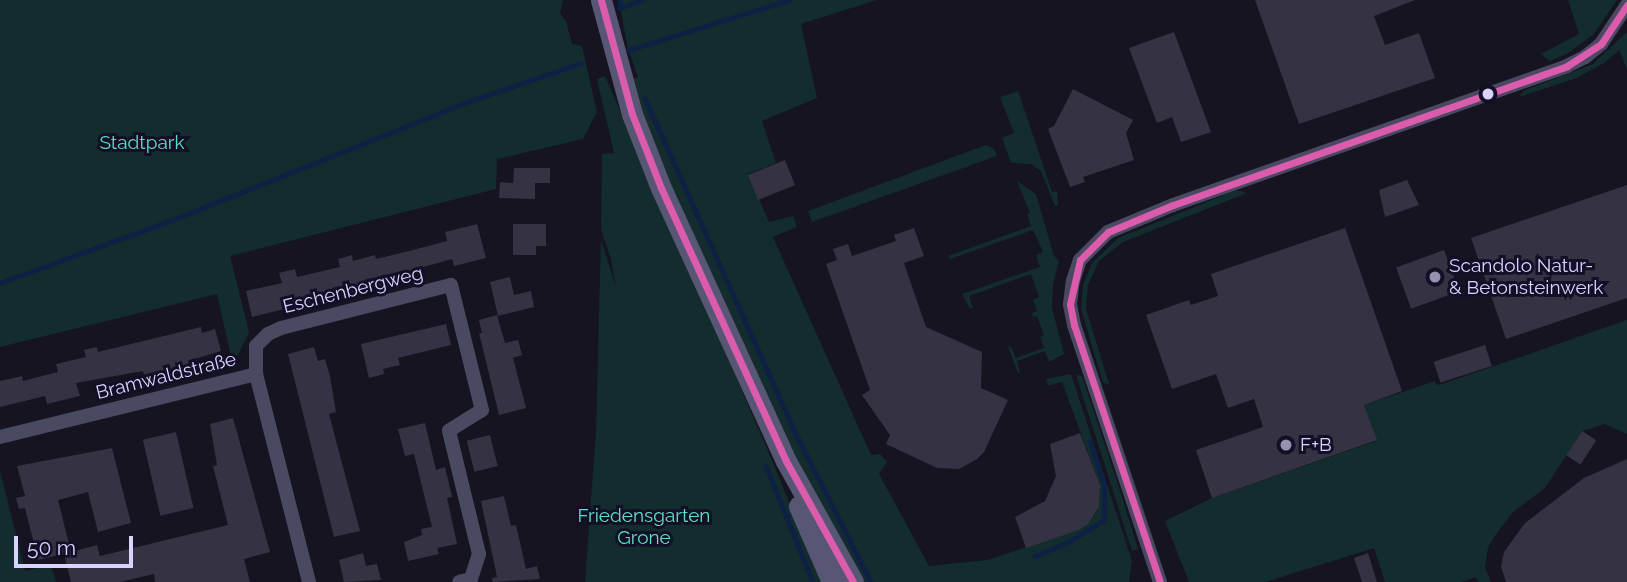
<!DOCTYPE html>
<meta charset="utf-8">
<style>
body{margin:0}
#map{position:relative;width:1627px;height:582px;overflow:hidden;background:#161421;font-family:Raleway,sans-serif}
div>[style]{position:absolute}
[style*='--x']{left:calc(var(--x)*1px);top:calc(var(--y)*1px);width:calc(var(--w)*1px);rotate:calc(var(--a)*1deg)}
.green>*{inset:0;background:#132c2d}
.stream>*{height:4.5px;margin:-2.25px;padding:0 2.25px;transform-origin:2.25px;border-radius:2.25px;background:#0d2144}
.building>*{inset:0;background:#343243;transform-origin:0 0}
.street>*{height:14px;margin:-7px;padding:0 7px;transform-origin:7px;border-radius:7px;background:#4a4962}
.secondary>*{height:21px;margin:-10.5px;padding:0 10.5px;transform-origin:10.5px;border-radius:10.5px;background:#575674}
.bus-1>*{height:7px;margin:-3.5px;padding:0 3.5px;transform-origin:3.5px;border-radius:3.5px;background:#db5bac}
.dots>*{width:19px;height:19px;translate:-50% -50%;box-sizing:border-box;border:4px solid #130f26;border-radius:50%}
span{translate:-50% -50%;white-space:nowrap;text-align:center;line-height:1.15;-webkit-text-stroke:6px #130f26;paint-order:stroke}
.park-label{font-size:19px;color:#5fe0c0}
.poi-label{font-size:19px;color:#d9d4ff}
.left{translate:0 -50%;text-align:left}
.street-label{font-size:19px;color:#d9d4ff}
.scale{position:absolute;left:14px;top:536px;width:119px;height:32px;box-sizing:border-box;border:4px solid #d9d4ff;border-top:0;padding-left:9px;font-size:21px;line-height:24px;white-space:nowrap;color:#d9d4ff;-webkit-text-stroke:5px #130f26;paint-order:stroke}
</style>
<div id="map">
<div class="green">
<div style="clip-path:polygon(0 0,563px 0,560px 14px,566px 21px,572px 44px,582px 46px,597px 112px,583px 139px,497px 159px,496px 189px,230px 256px,249px 332px,233px 365px,217px 294px,0 347px)"></div>
<div style="clip-path:polygon(619px 0,876px 0,801px 24px,817px 98px,762px 121px,776px 163px,748px 174px,769px 222px,793px 216px,797px 227px,773px 237px,871px 455px,880px 454px,887px 462px,879px 474px,929px 566px,987px 560px,1079px 530px,1094px 516px,1099px 507px,1100px 485px,1062px 382px,1048px 386px,1046px 379px,1071px 374px,1132px 561px,1129px 582px,858px 582px,769px 407px,656px 156px,629px 81px,638px 77px,627px 45px)"></div>
<div style="clip-path:polygon(1568px 0,1617px 0,1594px 34px,1567px 54px,1550px 61px,1541px 54px,1579px 34px)"></div>
<div style="clip-path:polygon(1627px 32px,1627px 69px,1619px 50px,1604px 63px,1577px 78px,1519px 97px,1523px 91px,1593px 64px)"></div>
<div style="clip-path:polygon(605px 76px,766px 446px,822px 582px,585px 582px,596px 431px,601px 240px,616px 287px,611px 259px,601px 229px,602px 154px,614px 153px,597px 79px)"></div>
<div style="clip-path:polygon(1018px 91px,1052px 192px,1057px 191px,1058px 205px,1055px 206px,1041px 171px,1031px 164px,1011px 163px,1002px 138px,1014px 133px,1000px 97px)"></div>
<div style="clip-path:polygon(986px 145px,994px 149px,997px 156px,812px 222px,808px 211px)"></div>
<div style="clip-path:polygon(1017px 181px,1036px 194px,1054px 256px,1059px 261px,1053px 284px,1052px 308px,1064px 354px,1049px 362px,1045px 351px,1017px 361px,1020px 373px,1018px 373px,1008px 347px,1011px 347px,1016px 358px,1044px 348px,1040px 337px,1044px 335px,1037px 316px,1033px 317px,1032px 313px,1037px 311px,1033px 300px,1039px 297px,1031px 274px,969px 296px,973px 308px,970px 309px,962px 294px,1040px 267px,1036px 255px,1043px 252px,1033px 230px,950px 259px,948px 256px,1031px 226px,1027px 214px,1030px 213px)"></div>
<div style="clip-path:polygon(1236px 190px,1247px 193px,1123px 242px,1099px 261px,1088px 285px,1086px 309px,1109px 384px,1103px 383px,1081px 309px,1083px 285px,1092px 263px,1118px 238px)"></div>
<div style="clip-path:polygon(1627px 320px,1627px 434px,1605px 424px,1582px 431px,1545px 488px,1513px 512px,1494px 537px,1488px 548px,1485px 567px,1491px 582px,1478px 582px,1476px 577px,1461px 582px,1385px 582px,1374px 548px,1265px 582px,1189px 582px,1165px 521px,1212px 498px,1376px 441px,1364px 405px,1435px 381px,1436px 385px,1442px 384px)"></div>
<div style="clip-path:polygon(1076px 375px,1082px 376px,1119px 487px,1138px 549px,1132px 551px)"></div>
<div style="clip-path:polygon(0 471px,25px 571px,47px 566px,52px 569px,56px 582px,0 582px)"></div>
</div>
<div class="stream">
<div style="--x:620;--y:0;--w:8;--a:90"></div>
<div style="--x:620;--y:8;--w:23;--a:-20"></div>
<div style="--x:629;--y:50;--w:168;--a:-17.4"></div>
<div style="--x:645;--y:98;--w:362;--a:65.8"></div>
<div style="--x:793;--y:428;--w:173;--a:63.1"></div>
<div style="--x:0;--y:283;--w:178;--a:-20.1"></div>
<div style="--x:167;--y:222;--w:326;--a:-21.8"></div>
<div style="--x:470;--y:101;--w:117;--a:-18.9"></div>
<div style="--x:766;--y:466;--w:125;--a:67.9"></div>
<div style="--x:1035;--y:556;--w:38;--a:-23"></div>
<div style="--x:1070;--y:541;--w:40;--a:-32"></div>
<div style="--x:1104;--y:520;--w:35;--a:-90"></div>
<div style="--x:1104;--y:485;--w:46;--a:-107.7"></div>
</div>
<div class="building">
<div style="clip-path:polygon(1255px 0,1415px 0,1374px 16px,1385px 45px,1419px 33px,1435px 78px,1299px 124px)"></div>
<div style="clip-path:polygon(1174px 32px,1211px 132px,1181px 142px,1172px 117px,1157px 123px,1129px 48px)"></div>
<div style="clip-path:polygon(1073px 89px,1133px 120px,1126px 133px,1134px 160px,1083px 177px,1085px 182px,1070px 187px,1048px 129px,1054px 126px)"></div>
<div style="left:785px;top:160px;width:27px;height:40px;rotate:68deg"></div>
<div style="clip-path:polygon(514px 168px,550px 168px,550px 183px,535px 183px,535px 199px,499px 198px,500px 182px,513px 183px)"></div>
<div style="clip-path:polygon(1407px 180px,1419px 205px,1385px 217px,1379px 190px)"></div>
<div style="clip-path:polygon(1627px 185px,1627px 298px,1506px 339px,1471px 238px)"></div>
<div style="clip-path:polygon(477px 224px,486px 258px,454px 266px,452px 259px,413px 270px,414px 273px,382px 282px,383px 285px,252px 317px,246px 291px,282px 283px,279px 273px,295px 269px,297px 277px,340px 267px,338px 259px,352px 255px,353px 261px,375px 255px,376px 259px,409px 251px,447px 241px,445px 232px)"></div>
<div style="clip-path:polygon(513px 224px,546px 224px,546px 246px,536px 246px,536px 255px,513px 255px)"></div>
<div style="clip-path:polygon(914px 228px,924px 256px,904px 263px,926px 327px,982px 352px,981px 388px,1008px 400px,984px 452px,977px 459px,959px 469px,937px 468px,886px 444px,890px 435px,862px 395px,870px 390px,826px 264px,837px 260px,833px 249px,848px 244px,852px 256px,896px 241px,894px 235px)"></div>
<div style="clip-path:polygon(1345px 228px,1402px 391px,1364px 405px,1377px 440px,1212px 498px,1196px 450px,1263px 427px,1254px 399px,1228px 408px,1216px 374px,1172px 389px,1146px 315px,1189px 300px,1191px 305px,1218px 296px,1211px 274px)"></div>
<div style="left:1444px;top:250px;width:44px;height:51px;rotate:70deg"></div>
<div style="clip-path:polygon(510px 277px,514px 295px,531px 291px,534px 307px,498px 316px,490px 282px)"></div>
<div style="clip-path:polygon(497px 315px,505px 343px,518px 340px,522px 355px,513px 358px,526px 408px,499px 415px,479px 333px,482px 333px,479px 320px)"></div>
<div style="clip-path:polygon(446px 324px,451px 345px,398px 358px,400px 365px,383px 369px,384px 374px,369px 378px,361px 344px)"></div>
<div style="clip-path:polygon(201px 327px,202px 333px,215px 329px,221px 351px,188px 361px,189px 365px,145px 379px,143px 371px,76px 383px,80px 396px,47px 404px,45px 396px,0 407px,0 381px,22px 376px,23px 381px,58px 372px,56px 364px,86px 357px,84px 350px,97px 347px,98px 352px)"></div>
<div style="left:1485px;top:345px;width:22px;height:54px;rotate:72deg"></div>
<div style="clip-path:polygon(314px 347px,318px 361px,325px 359px,330px 376px,336px 412px,329px 414px,360px 531px,334px 537px,288px 354px)"></div>
<div style="clip-path:polygon(233px 418px,270px 552px,244px 559px,250px 582px,155px 582px,154px 574px,120px 582px,71px 582px,64px 554px,97px 545px,100px 556px,228px 525px,213px 466px,217px 465px,210px 424px)"></div>
<div style="clip-path:polygon(425px 423px,436px 470px,445px 467px,452px 497px,447px 498px,457px 544px,437px 548px,439px 554px,408px 561px,404px 542px,422px 535px,421px 529px,432px 527px,414px 454px,405px 456px,398px 429px)"></div>
<div style="left:1582px;top:431px;width:17px;height:29px;rotate:33deg"></div>
<div style="left:176px;top:432px;width:78px;height:34px;rotate:77deg"></div>
<div style="clip-path:polygon(1080px 433px,1100px 485px,1099px 507px,1088px 524px,1079px 530px,1026px 548px,1015px 517px,1045px 501px,1056px 476px,1050px 444px)"></div>
<div style="left:490px;top:435px;width:32px;height:24px;rotate:76deg"></div>
<div style="clip-path:polygon(112px 448px,131px 523px,98px 532px,88px 492px,58px 500px,71px 552px,38px 560px,25px 508px,19px 509px,16px 498px,25px 496px,17px 466px)"></div>
<div style="clip-path:polygon(1627px 459px,1627px 582px,1506px 582px,1501px 567px,1504px 552px,1525px 523px,1584px 478px)"></div>
<div style="clip-path:polygon(504px 496px,511px 526px,516px 525px,526px 569px,537px 566px,540px 579px,493px 582px,492px 578px,497px 577px,481px 501px)"></div>
<div style="clip-path:polygon(363px 553px,366px 566px,377px 564px,381px 580px,344px 582px,339px 560px)"></div>
<div style="clip-path:polygon(1368px 553px,1377px 582px,1362px 582px,1354px 558px)"></div>
</div>
<div class="street">
<div style="--x:0;--y:437;--w:264;--a:-13.8"></div>
<div style="--x:309;--y:582;--w:215;--a:-104.3"></div>
<div style="--x:256;--y:374;--w:28;--a:-90"></div>
<div style="--x:256;--y:346;--w:17;--a:-45"></div>
<div style="--x:268;--y:334;--w:14;--a:-25"></div>
<div style="--x:281;--y:328;--w:175;--a:-14.2"></div>
<div style="--x:451;--y:285;--w:129;--a:76.1"></div>
<div style="--x:482;--y:410;--w:39;--a:148"></div>
<div style="--x:449;--y:431;--w:127;--a:76.3"></div>
<div style="--x:479;--y:554;--w:26;--a:108"></div>
<div style="--x:471;--y:579;--w:12;--a:166"></div>
<div style="--x:1160;--y:582;--w:271;--a:-108.5"></div>
<div style="--x:1074;--y:325;--w:21;--a:-101"></div>
<div style="--x:1070;--y:304;--w:23;--a:-83"></div>
<div style="--x:1073;--y:281;--w:22;--a:-72"></div>
<div style="--x:1080;--y:260;--w:40;--a:-45"></div>
<div style="--x:1108;--y:232;--w:70;--a:-22.6"></div>
<div style="--x:1173;--y:205;--w:418;--a:-19.4"></div>
<div style="--x:1567;--y:66;--w:20;--a:-27"></div>
<div style="--x:1585;--y:57;--w:21;--a:-39"></div>
<div style="--x:1601;--y:44;--w:47;--a:-56.3"></div>
</div>
<div class="secondary">
<div style="--x:601;--y:0;--w:118;--a:74.8"></div>
<div style="--x:632;--y:114;--w:79;--a:68.6"></div>
<div style="--x:661;--y:188;--w:300;--a:65.4"></div>
<div style="--x:786;--y:461;--w:138;--a:61"></div>
<div style="--x:799;--y:506;--w:83;--a:66.5"></div>
</div>
<div class="bus-1">
<div style="--x:601;--y:0;--w:118;--a:74.8"></div>
<div style="--x:632;--y:114;--w:79;--a:68.6"></div>
<div style="--x:661;--y:188;--w:300;--a:65.4"></div>
<div style="--x:786;--y:461;--w:138;--a:61"></div>
<div style="--x:1160;--y:582;--w:271;--a:-108.5"></div>
<div style="--x:1074;--y:325;--w:21;--a:-101"></div>
<div style="--x:1070;--y:304;--w:45;--a:-77.2"></div>
<div style="--x:1080;--y:260;--w:40;--a:-45"></div>
<div style="--x:1108;--y:232;--w:70;--a:-22.6"></div>
<div style="--x:1173;--y:205;--w:418;--a:-19.4"></div>
<div style="--x:1567;--y:66;--w:40;--a:-32.9"></div>
<div style="--x:1601;--y:44;--w:47;--a:-56.3"></div>
</div>
<div class="dots">
<div style="left:1488px;top:94px;background:#d9d4ff"></div>
<div style="left:1435px;top:277px;background:#9591b1"></div>
<div style="left:1286px;top:445px;background:#9591b1"></div>
</div>
<div class="park-label">
<span style="left:142px;top:143px">Stadtpark</span>
<span style="left:644px;top:527px">Friedensgarten<br>Grone</span>
</div>
<div class="poi-label">
<span class="left" style="left:1449px;top:277px">Scandolo Natur-<br>&amp; Betonsteinwerk</span>
<span class="left" style="left:1300px;top:445px">F+B</span>
</div>
<div class="street-label">
<span style="left:353px;top:290px;rotate:-14deg">Eschenbergweg</span>
<span style="left:166px;top:376px;rotate:-14deg">Bramwaldstraße</span>
</div>
<div class="scale">50 m</div>
</div>
